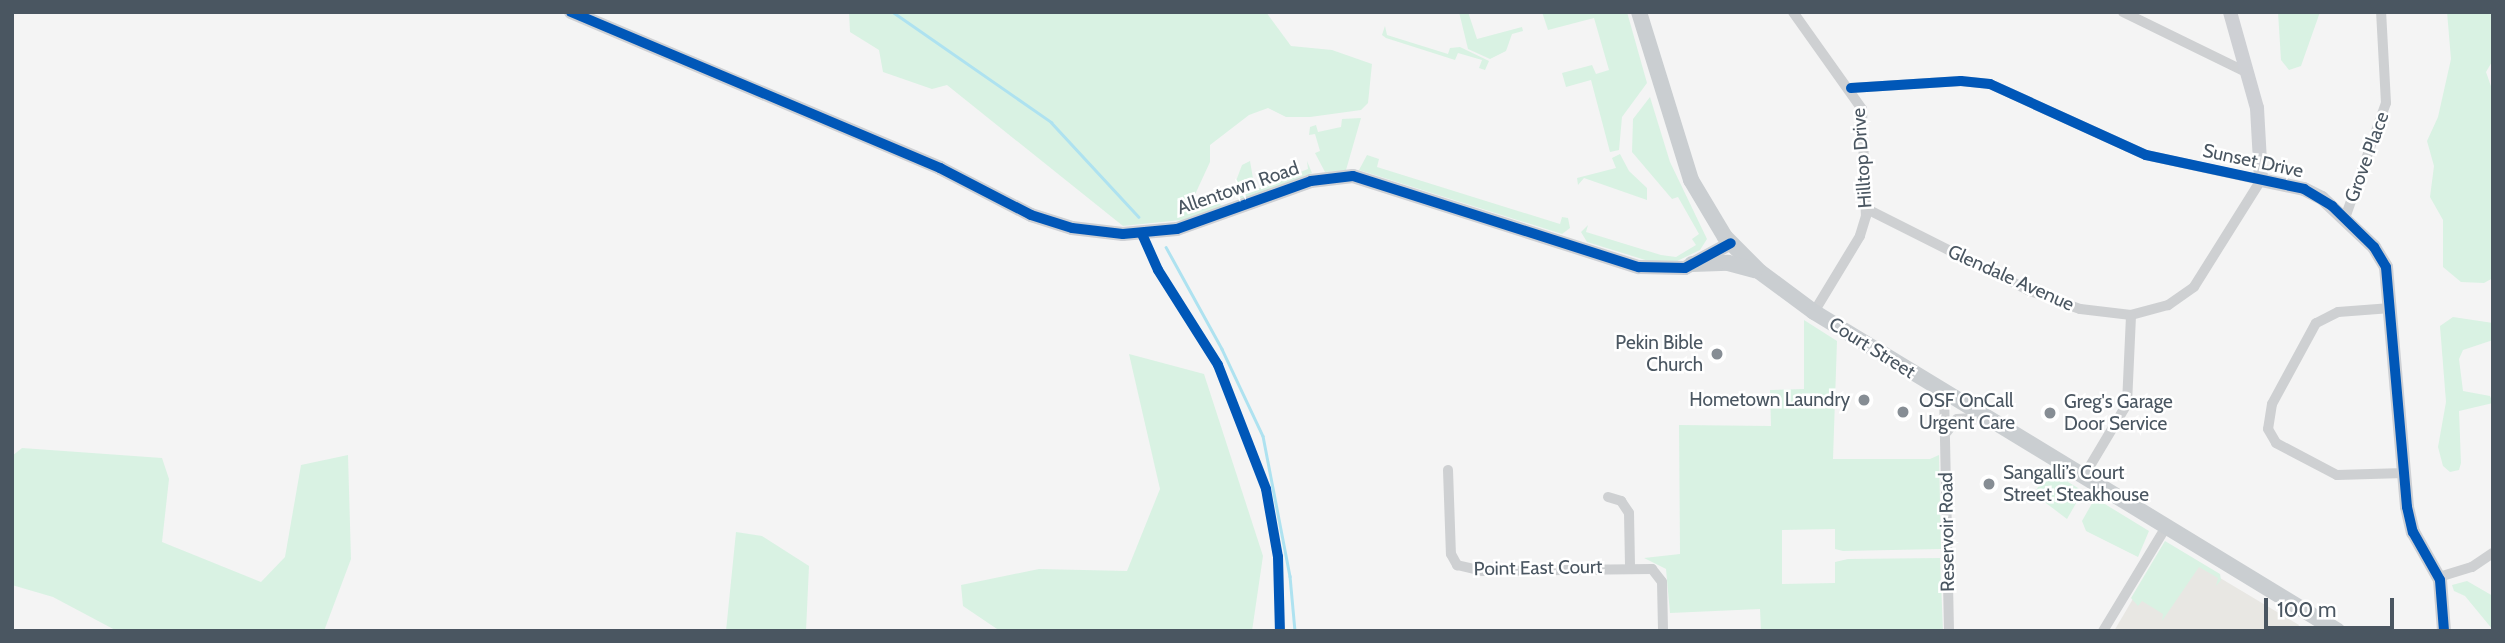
<!DOCTYPE html>
<meta charset="utf-8">
<style>
body{margin:0}
#map{position:relative;width:2505px;height:643px;overflow:hidden;background:#f4f4f4;font-family:Cabin,sans-serif}
div>[style]{position:absolute}
[style*='--x']{left:calc(var(--x)*1px);top:calc(var(--y)*1px);width:calc(var(--w)*1px);rotate:calc(var(--a)*1deg)}
.commercial>*{inset:0;background:#e8e7e3}
.green>*{inset:0;background:#d9f2e3}
.stream>*{height:2.5px;margin:-1.25px;padding:0 1.25px;transform-origin:1.25px;border-radius:1.25px;background:#aee2f0}
.street>*{height:10px;margin:-5px;padding:0 5px;transform-origin:5px;border-radius:5px;background:#ced0d2}
.secondary>*{height:14px;margin:-7px;padding:0 7px;transform-origin:7px;border-radius:7px;background:#ced0d4}
.primary>*{height:16px;margin:-8px;padding:0 8px;transform-origin:8px;border-radius:8px;background:#caced1}
.cycleway>*{height:10px;margin:-5px;padding:0 5px;transform-origin:5px;border-radius:5px;background:#0057b8}
.dots>*{width:19px;height:19px;translate:-50% -50%;box-sizing:border-box;border:4px solid #fff;border-radius:50%}
span{translate:-50% -50%;white-space:nowrap;text-align:center;line-height:1.15;-webkit-text-stroke:5px #fff;paint-order:stroke}
.street-label{font-size:19px;color:#4a5661}
.poi-label{font-size:19px;color:#4a5661}
.right{translate:-100% -50%;text-align:right}
.left{translate:0 -50%;text-align:left}
.frame{position:absolute;inset:0;border:14px solid #4a5661;pointer-events:none}
.scale{position:absolute;left:2264px;top:598px;width:130px;height:32px;box-sizing:border-box;border:4px solid #4a5661;border-top:0;padding-left:9px;font-size:21px;line-height:24px;white-space:nowrap;color:#4a5661;-webkit-text-stroke:5px #fff;paint-order:stroke}
</style>
<div id="map">
<div class="commercial">
<div style="clip-path:polygon(2195px 563px,2299px 625px,2296px 631px,2114px 631px,2137px 592px)"></div>
</div>
<div class="green">
<div style="clip-path:polygon(849px 12px,1266px 12px,1291px 46px,1332px 50px,1372px 64px,1368px 103px,1361px 110px,1310px 117px,1286px 117px,1268px 108px,1249px 115px,1210px 145px,1210px 162px,1192px 201px,1202px 206px,1217px 201px,1222px 206px,1191px 219px,1123px 226px,947px 85px,932px 89px,883px 72px,879px 50px,850px 32px)"></div>
<div style="clip-path:polygon(1459px 12px,1468px 12px,1477px 39px,1522px 27px,1523px 31px,1512px 34px,1506px 51px,1490px 59px,1468px 49px)"></div>
<div style="clip-path:polygon(1542px 12px,1627px 12px,1647px 83px,1622px 117px,1619px 150px,1610px 152px,1591px 80px,1566px 87px,1562px 73px,1592px 65px,1596px 74px,1609px 70px,1594px 18px,1548px 30px)"></div>
<div style="clip-path:polygon(2278px 12px,2320px 12px,2301px 66px,2289px 70px,2281px 60px)"></div>
<div style="clip-path:polygon(2447px 12px,2493px 12px,2493px 60px,2486px 72px,2493px 92px,2493px 278px,2484px 283px,2461px 282px,2443px 267px,2443px 220px,2430px 197px,2434px 166px,2427px 141px,2438px 117px,2451px 59px)"></div>
<div style="clip-path:polygon(1385px 26px,1387px 35px,1448px 54px,1450px 48px,1460px 47px,1489px 61px,1485px 70px,1479px 68px,1482px 60px,1458px 53px,1455px 60px,1386px 38px,1382px 35px)"></div>
<div style="clip-path:polygon(1650px 97px,1670px 162px,1707px 239px,1700px 250px,1673px 263px,1655px 263px,1587px 242px,1581px 232px,1588px 225px,1586px 232px,1661px 255px,1676px 257px,1696px 245px,1692px 239px,1699px 234px,1678px 197px,1672px 199px,1632px 152px,1633px 119px)"></div>
<div style="clip-path:polygon(1361px 118px,1346px 170px,1325px 172px,1315px 153px,1320px 151px,1315px 134px,1309px 135px,1310px 127px,1316px 125px,1318px 132px,1341px 127px,1342px 119px)"></div>
<div style="clip-path:polygon(1620px 154px,1629px 171px,1647px 188px,1647px 200px,1584px 178px,1578px 185px,1577px 178px,1616px 168px,1612px 158px)"></div>
<div style="clip-path:polygon(1367px 155px,1379px 159px,1377px 167px,1560px 224px,1562px 217px,1568px 218px,1570px 228px,1562px 234px,1359px 170px)"></div>
<div style="clip-path:polygon(1250px 161px,1255px 190px,1308px 169px,1307px 161px,1312px 173px,1242px 200px,1233px 189px,1242px 165px)"></div>
<div style="clip-path:polygon(2453px 317px,2493px 323px,2493px 340px,2463px 350px,2459px 359px,2463px 391px,2490px 396px,2493px 403px,2459px 411px,2461px 463px,2459px 470px,2450px 472px,2443px 466px,2438px 447px,2446px 402px,2440px 326px)"></div>
<div style="clip-path:polygon(1804px 320px,1837px 341px,1833px 459px,1930px 459px,1939px 455px,1941px 549px,1843px 551px,1835px 549px,1835px 529px,1782px 530px,1782px 584px,1835px 583px,1835px 562px,1848px 559px,1940px 558px,1943px 631px,1761px 631px,1760px 609px,1670px 613px,1666px 569px,1644px 558px,1680px 554px,1679px 425px,1771px 426px,1770px 390px,1804px 389px)"></div>
<div style="clip-path:polygon(1129px 354px,1204px 374px,1263px 556px,1252px 631px,1000px 631px,963px 606px,961px 585px,1039px 569px,1127px 571px,1160px 489px)"></div>
<div style="clip-path:polygon(22px 448px,162px 458px,169px 479px,162px 542px,261px 582px,285px 557px,301px 465px,348px 455px,351px 559px,324px 631px,117px 631px,53px 597px,12px 585px,12px 456px)"></div>
<div style="clip-path:polygon(2048px 470px,2083px 491px,2067px 519px,2034px 494px)"></div>
<div style="clip-path:polygon(2095px 498px,2149px 531px,2138px 557px,2086px 531px,2082px 521px)"></div>
<div style="clip-path:polygon(736px 532px,762px 536px,809px 566px,806px 631px,726px 631px)"></div>
<div style="clip-path:polygon(2165px 541px,2220px 574px,2221px 580px,2216px 586px,2218px 578px,2199px 567px,2162px 621px,2163px 614px,2142px 601px,2138px 606px,2131px 598px)"></div>
<div style="clip-path:polygon(2467px 581px,2493px 596px,2493px 630px,2465px 596px,2454px 591px,2452px 585px)"></div>
</div>
<div class="stream">
<div style="--x:893;--y:12;--w:193;--a:34.8"></div>
<div style="--x:1051;--y:122;--w:129;--a:47.2"></div>
<div style="--x:1166;--y:247;--w:116;--a:61.2"></div>
<div style="--x:1222;--y:349;--w:96;--a:64.8"></div>
<div style="--x:1263;--y:436;--w:143;--a:79.1"></div>
<div style="--x:1290;--y:576;--w:55;--a:84.8"></div>
</div>
<div class="street">
<div style="--x:1793;--y:12;--w:119;--a:54.6"></div>
<div style="--x:1862;--y:109;--w:107;--a:87.9"></div>
<div style="--x:1866;--y:216;--w:21;--a:107"></div>
<div style="--x:1860;--y:236;--w:89;--a:121.2"></div>
<div style="--x:2123;--y:12;--w:139;--a:26"></div>
<div style="--x:1851;--y:88;--w:110;--a:-3.6"></div>
<div style="--x:1961;--y:81;--w:29;--a:6"></div>
<div style="--x:1990;--y:84;--w:171;--a:24.5"></div>
<div style="--x:2146;--y:155;--w:118;--a:12.3"></div>
<div style="--x:2261;--y:180;--w:126;--a:122.1"></div>
<div style="--x:2194;--y:287;--w:32;--a:145"></div>
<div style="--x:2168;--y:305;--w:38;--a:165"></div>
<div style="--x:2131;--y:315;--w:51;--a:-173.3"></div>
<div style="--x:2080;--y:309;--w:53;--a:-160.2"></div>
<div style="--x:2030;--y:291;--w:182;--a:-153.3"></div>
<div style="--x:2345;--y:218;--w:122;--a:-70.4"></div>
<div style="--x:2386;--y:103;--w:91;--a:-93.1"></div>
<div style="--x:2391;--y:308;--w:53;--a:175.7"></div>
<div style="--x:2338;--y:312;--w:25;--a:153"></div>
<div style="--x:2316;--y:323;--w:92;--a:118.5"></div>
<div style="--x:2272;--y:404;--w:25;--a:99"></div>
<div style="--x:2268;--y:429;--w:16;--a:60"></div>
<div style="--x:2276;--y:443;--w:69;--a:27.7"></div>
<div style="--x:2337;--y:475;--w:67;--a:-1.7"></div>
<div style="--x:1944;--y:392;--w:239;--a:88.8"></div>
<div style="--x:1945;--y:434;--w:19;--a:-51"></div>
<div style="--x:1957;--y:419;--w:27;--a:-4"></div>
<div style="--x:1448;--y:470;--w:84;--a:88"></div>
<div style="--x:1451;--y:554;--w:13;--a:61"></div>
<div style="--x:1457;--y:565;--w:26;--a:13"></div>
<div style="--x:1482;--y:571;--w:170;--a:-0.7"></div>
<div style="--x:1652;--y:569;--w:16;--a:52"></div>
<div style="--x:1662;--y:582;--w:49;--a:88.8"></div>
<div style="--x:2084;--y:476;--w:84;--a:-59.2"></div>
<div style="--x:2127;--y:404;--w:89;--a:-87.4"></div>
<div style="--x:1608;--y:497;--w:14;--a:17"></div>
<div style="--x:1621;--y:501;--w:14;--a:56"></div>
<div style="--x:1629;--y:513;--w:53;--a:88.9"></div>
<div style="--x:2439;--y:577;--w:34;--a:-17"></div>
<div style="--x:2472;--y:567;--w:25;--a:-34"></div>
<div style="--x:2103;--y:631;--w:122;--a:-58.8"></div>
</div>
<div class="secondary">
<div style="--x:571;--y:12;--w:401;--a:22.9"></div>
<div style="--x:940;--y:168;--w:102;--a:27.3"></div>
<div style="--x:1031;--y:215;--w:43;--a:17.6"></div>
<div style="--x:1072;--y:228;--w:51;--a:6.7"></div>
<div style="--x:1123;--y:234;--w:54;--a:-5.3"></div>
<div style="--x:1177;--y:229;--w:142;--a:-19.7"></div>
<div style="--x:1311;--y:181;--w:42;--a:-6.8"></div>
<div style="--x:1353;--y:176;--w:300;--a:17.7"></div>
<div style="--x:1639;--y:267;--w:46;--a:1.2"></div>
<div style="--x:1685;--y:268;--w:52;--a:-28.5"></div>
<div style="--x:2230;--y:12;--w:100;--a:74.3"></div>
<div style="--x:2257;--y:108;--w:72;--a:86.8"></div>
<div style="--x:2261;--y:180;--w:44;--a:11.8"></div>
<div style="--x:2304;--y:189;--w:20;--a:27"></div>
<div style="--x:2322;--y:198;--w:71;--a:43.3"></div>
<div style="--x:2374;--y:247;--w:23;--a:59"></div>
<div style="--x:2386;--y:267;--w:241;--a:85"></div>
<div style="--x:2407;--y:507;--w:26;--a:77"></div>
<div style="--x:2413;--y:532;--w:55;--a:60.6"></div>
<div style="--x:2440;--y:580;--w:51;--a:85.5"></div>
</div>
<div class="primary">
<div style="--x:1639;--y:12;--w:176;--a:72.8"></div>
<div style="--x:1691;--y:180;--w:66;--a:59.2"></div>
<div style="--x:1725;--y:237;--w:49;--a:45"></div>
<div style="--x:1760;--y:272;--w:67;--a:36.5"></div>
<div style="--x:1814;--y:312;--w:613;--a:31.33"></div>
<div style="--x:1692;--y:264;--w:36;--a:-2"></div>
<div style="--x:1728;--y:263;--w:28;--a:15"></div>
</div>
<div class="cycleway">
<div style="--x:571;--y:12;--w:401;--a:22.9"></div>
<div style="--x:940;--y:168;--w:102;--a:27.3"></div>
<div style="--x:1031;--y:215;--w:43;--a:17.6"></div>
<div style="--x:1072;--y:228;--w:51;--a:6.7"></div>
<div style="--x:1123;--y:234;--w:54;--a:-5.3"></div>
<div style="--x:1177;--y:229;--w:142;--a:-19.7"></div>
<div style="--x:1311;--y:181;--w:42;--a:-6.8"></div>
<div style="--x:1353;--y:176;--w:300;--a:17.7"></div>
<div style="--x:1639;--y:267;--w:46;--a:1.2"></div>
<div style="--x:1685;--y:268;--w:52;--a:-28.5"></div>
<div style="--x:1851;--y:88;--w:110;--a:-3.6"></div>
<div style="--x:1961;--y:81;--w:29;--a:6"></div>
<div style="--x:1990;--y:84;--w:171;--a:24.5"></div>
<div style="--x:2146;--y:155;--w:162;--a:12.1"></div>
<div style="--x:2304;--y:189;--w:33;--a:31"></div>
<div style="--x:2332;--y:206;--w:59;--a:44.3"></div>
<div style="--x:2374;--y:247;--w:23;--a:59"></div>
<div style="--x:2386;--y:267;--w:241;--a:85"></div>
<div style="--x:2407;--y:507;--w:26;--a:77"></div>
<div style="--x:2413;--y:532;--w:55;--a:60.6"></div>
<div style="--x:2440;--y:580;--w:51;--a:85.5"></div>
<div style="--x:1142;--y:234;--w:39;--a:66"></div>
<div style="--x:1158;--y:270;--w:112;--a:57.7"></div>
<div style="--x:1218;--y:365;--w:133;--a:68.8"></div>
<div style="--x:1266;--y:489;--w:69;--a:80"></div>
<div style="--x:1278;--y:557;--w:74;--a:88.5"></div>
</div>
<div class="dots">
<div style="left:1717px;top:354px;background:#868d94"></div>
<div style="left:1864px;top:400px;background:#868d94"></div>
<div style="left:1903px;top:412px;background:#868d94"></div>
<div style="left:2050px;top:413px;background:#868d94"></div>
<div style="left:1989px;top:484px;background:#868d94"></div>
</div>
<div class="street-label">
<span style="left:2367px;top:157px;rotate:-70deg">Grove Place</span>
<span style="left:1862px;top:158px;rotate:-94deg">Hilltop Drive</span>
<span style="left:2253px;top:161px;rotate:12deg">Sunset Drive</span>
<span style="left:1238px;top:188px;rotate:-19deg">Allentown Road</span>
<span style="left:2011px;top:278px;rotate:24deg">Glendale Avenue</span>
<span style="left:1872px;top:348px;rotate:32deg">Court Street</span>
<span style="left:1947px;top:532px;rotate:-91deg">Reservoir Road</span>
<span style="left:1538px;top:568px;rotate:-1deg">Point East Court</span>
</div>
<div class="poi-label">
<span class="right" style="left:1703px;top:354px">Pekin Bible<br>Church</span>
<span class="right" style="left:1850px;top:400px">Hometown Laundry</span>
<span class="left" style="left:1919px;top:412px">OSF OnCall<br>Urgent Care</span>
<span class="left" style="left:2064px;top:413px">Greg's Garage<br>Door Service</span>
<span class="left" style="left:2003px;top:484px">Sangalli’s Court<br>Street Steakhouse</span>
</div>
<div class="frame"></div>
<div class="scale">100 m</div>
</div>
